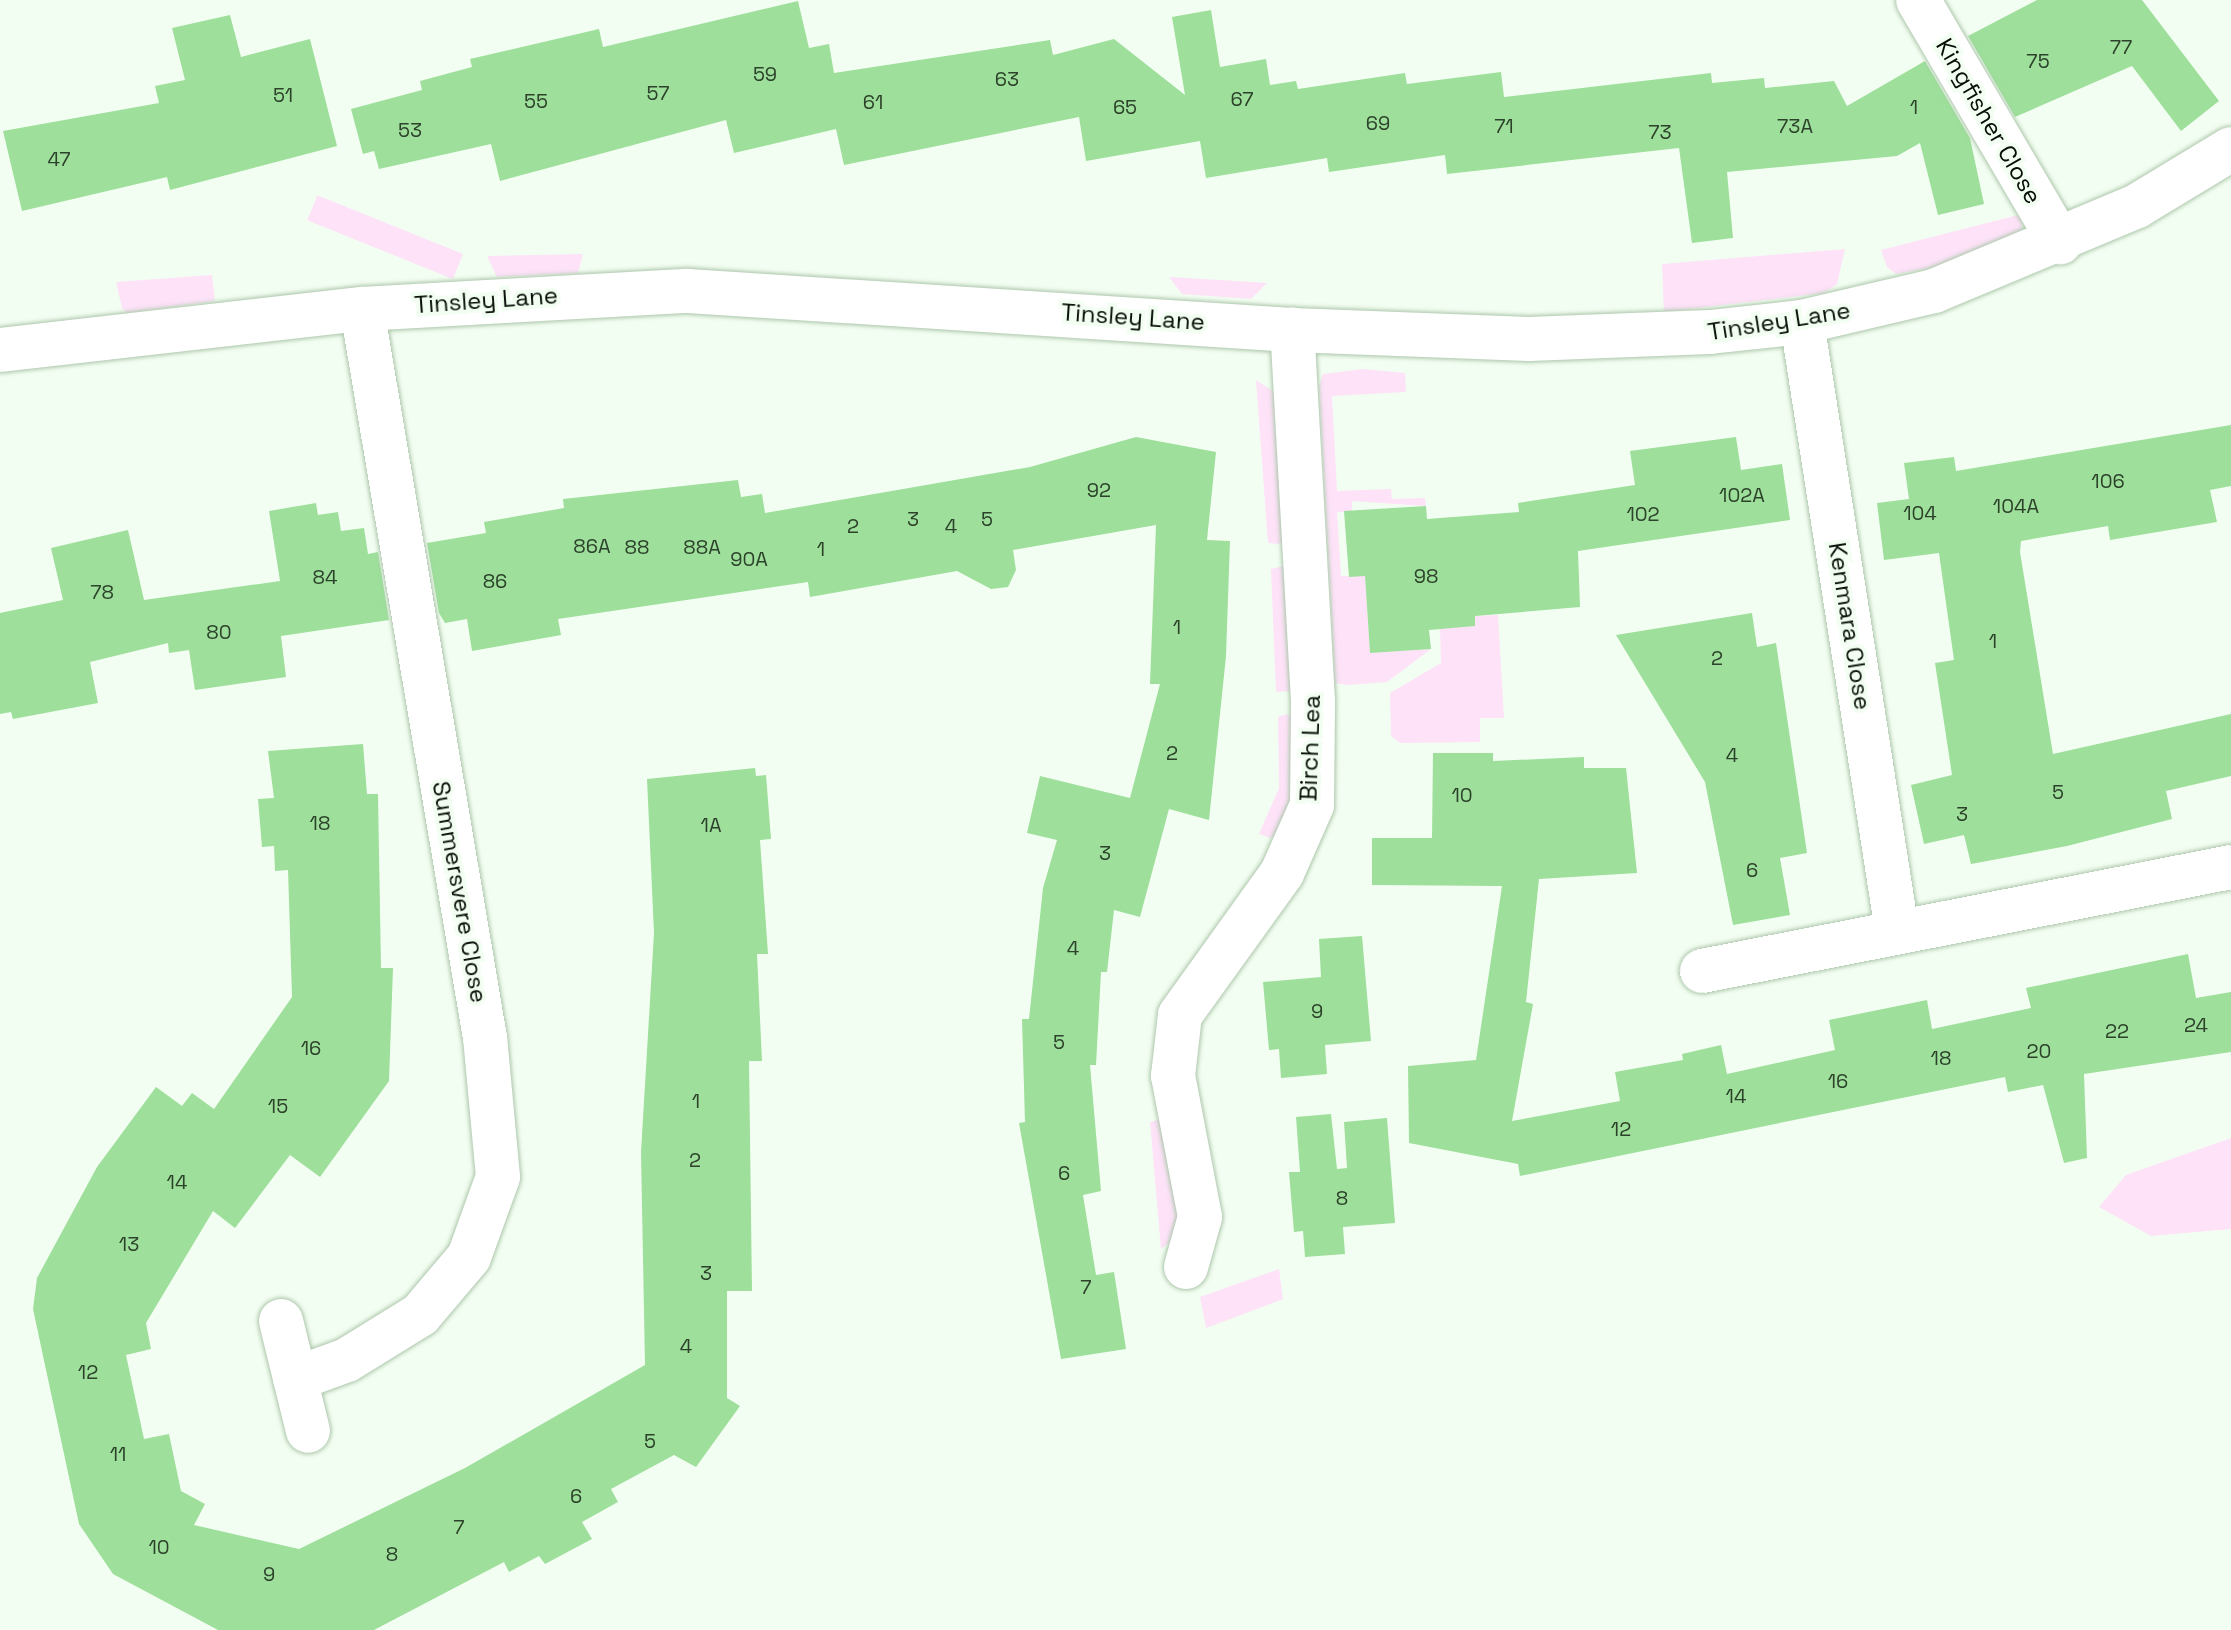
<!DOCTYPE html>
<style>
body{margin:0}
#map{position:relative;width:2231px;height:1630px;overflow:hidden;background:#f3fef2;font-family:"Space Grotesk",sans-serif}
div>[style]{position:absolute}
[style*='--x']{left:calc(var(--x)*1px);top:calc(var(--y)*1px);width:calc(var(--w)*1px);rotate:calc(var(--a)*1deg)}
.green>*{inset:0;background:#fde2f8;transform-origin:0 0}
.building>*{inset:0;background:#9edf9b}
.roads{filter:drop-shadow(0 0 2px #adc7ac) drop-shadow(0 0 2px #adc7ac)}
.street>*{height:44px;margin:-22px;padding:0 22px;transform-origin:22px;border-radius:22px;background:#fff}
span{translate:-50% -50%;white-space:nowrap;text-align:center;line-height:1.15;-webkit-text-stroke:8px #f3fef2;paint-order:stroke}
.number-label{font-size:20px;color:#2c422a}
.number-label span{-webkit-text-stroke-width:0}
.street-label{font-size:24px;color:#060e05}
</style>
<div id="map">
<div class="green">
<div style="clip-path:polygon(2022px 214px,2022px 237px,1958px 263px,1896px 274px,1887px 267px,1881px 250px)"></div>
<div style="clip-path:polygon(1845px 249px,1837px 284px,1824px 293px,1664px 312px,1662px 264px)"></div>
<div style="left:463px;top:254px;width:27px;height:157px;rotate:112deg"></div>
<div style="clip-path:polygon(583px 254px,578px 273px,497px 277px,487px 256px)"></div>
<div style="clip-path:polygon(212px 275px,215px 301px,127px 313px,122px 308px,116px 282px)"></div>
<div style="clip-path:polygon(1169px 277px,1220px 280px,1267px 283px,1251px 299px,1182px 294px)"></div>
<div style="clip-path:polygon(1363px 369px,1405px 373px,1406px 392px,1332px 396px,1337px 491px,1391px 489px,1392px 499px,1425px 498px,1426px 506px,1352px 501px,1352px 511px,1337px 512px,1341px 576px,1365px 576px,1370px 653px,1431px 649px,1387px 682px,1348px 685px,1335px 683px,1319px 387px,1323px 374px)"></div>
<div style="clip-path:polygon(1256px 380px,1279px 395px,1288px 539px,1279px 544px,1268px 543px)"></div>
<div style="clip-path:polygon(1284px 566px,1294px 683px,1290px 691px,1276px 692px,1271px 569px)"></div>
<div style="clip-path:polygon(1498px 615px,1504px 718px,1480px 718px,1480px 742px,1400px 743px,1391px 736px,1390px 693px,1441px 663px,1440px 628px,1474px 626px,1475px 616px)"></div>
<div style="clip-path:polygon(1287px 714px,1294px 718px,1298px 779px,1285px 831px,1270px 838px,1259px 834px,1279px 788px,1278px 717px)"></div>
<div style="clip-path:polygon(1162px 1119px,1182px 1201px,1171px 1241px,1161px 1249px,1150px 1122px)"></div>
<div style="clip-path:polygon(2231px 1138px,2231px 1229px,2151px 1236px,2099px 1207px,2126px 1175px)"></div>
<div style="clip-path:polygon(1279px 1269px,1283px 1299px,1206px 1328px,1200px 1297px)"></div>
</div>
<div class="building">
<div style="clip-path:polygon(2037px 0,2142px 0,2219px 101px,2181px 131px,2132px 66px,2015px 117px,1968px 36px)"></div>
<div style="clip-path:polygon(798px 1px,809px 48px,829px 44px,834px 73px,1050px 40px,1053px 55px,1114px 39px,1185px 95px,1172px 17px,1211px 10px,1220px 67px,1266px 59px,1270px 85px,1296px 81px,1298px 89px,1405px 73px,1407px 84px,1501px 72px,1504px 97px,1711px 73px,1712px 83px,1764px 78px,1765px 88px,1834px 81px,1847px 106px,1925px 61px,1970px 138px,1984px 204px,1938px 215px,1920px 143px,1897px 156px,1727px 172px,1733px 238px,1692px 243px,1679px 148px,1447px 174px,1445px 155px,1329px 172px,1327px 158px,1206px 178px,1200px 141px,1086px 161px,1079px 117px,844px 165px,836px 129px,734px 153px,726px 120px,500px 181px,491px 144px,379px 169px,374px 151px,363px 154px,351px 109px,422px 90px,420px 81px,472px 67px,470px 59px,599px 29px,603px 47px)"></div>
<div style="clip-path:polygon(230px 15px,241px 57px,310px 39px,337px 146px,170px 190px,167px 177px,22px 211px,3px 131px,159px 103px,155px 86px,185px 80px,172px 28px)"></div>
<div style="clip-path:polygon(2231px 425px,2231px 486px,2210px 490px,2217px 522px,2110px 540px,2108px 526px,2021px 541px,2020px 552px,2053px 754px,2231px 714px,2231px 776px,2166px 791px,2172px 819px,2067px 846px,1971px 864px,1964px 835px,1924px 844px,1911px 785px,1952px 775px,1935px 663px,1954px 660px,1939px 553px,1884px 560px,1877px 503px,1909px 499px,1904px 463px,1954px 457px,1956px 471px)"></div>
<div style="clip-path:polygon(1136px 437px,1216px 452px,1207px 540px,1230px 541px,1226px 656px,1209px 820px,1169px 809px,1140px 917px,1114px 910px,1107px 972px,1101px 972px,1096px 1065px,1090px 1065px,1101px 1191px,1083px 1195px,1096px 1275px,1114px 1272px,1126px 1349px,1061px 1359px,1019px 1123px,1025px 1122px,1022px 1019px,1029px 1019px,1043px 888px,1057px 840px,1027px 833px,1040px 776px,1130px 798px,1160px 684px,1150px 684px,1156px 525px,1013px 550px,1016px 570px,1008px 587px,991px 589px,957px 571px,810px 597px,808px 582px,558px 619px,561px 635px,472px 651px,467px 619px,445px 623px,439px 613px,427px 543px,486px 533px,484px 522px,564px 508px,563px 499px,738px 480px,741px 497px,762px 494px,765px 513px,1030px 467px)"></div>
<div style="clip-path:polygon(1736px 437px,1741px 470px,1782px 464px,1790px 520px,1578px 551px,1580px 607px,1475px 616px,1475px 626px,1429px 630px,1431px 649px,1370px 653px,1365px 576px,1349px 577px,1344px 511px,1426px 506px,1427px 519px,1519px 512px,1518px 503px,1635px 485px,1630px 451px)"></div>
<div style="clip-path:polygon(316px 503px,318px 515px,338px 512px,341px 531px,364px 528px,368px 554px,378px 552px,389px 620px,281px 636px,286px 677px,195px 690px,189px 650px,169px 653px,168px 643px,90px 662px,98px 703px,13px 719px,11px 712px,0 714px,0 613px,63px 600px,51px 548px,128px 530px,144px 600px,280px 581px,269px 511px)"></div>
<div style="clip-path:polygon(1752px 613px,1757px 647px,1776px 643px,1807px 853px,1780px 858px,1790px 915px,1733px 925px,1705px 782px,1616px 635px)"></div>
<div style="clip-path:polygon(363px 744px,367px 794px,378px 794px,381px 968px,393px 968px,389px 1081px,320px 1177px,290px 1155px,235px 1228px,213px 1211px,146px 1323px,151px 1349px,126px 1355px,144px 1439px,169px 1434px,181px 1491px,205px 1504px,194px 1525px,299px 1549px,465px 1468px,645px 1365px,641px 1152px,654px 933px,647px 779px,755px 768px,756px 776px,766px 775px,771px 839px,760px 840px,768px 954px,757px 954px,762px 1061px,749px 1061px,752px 1291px,727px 1291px,727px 1398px,740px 1406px,696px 1467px,674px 1455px,611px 1489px,618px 1502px,582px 1522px,592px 1539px,545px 1564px,539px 1556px,509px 1572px,504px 1562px,374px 1630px,218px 1630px,113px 1574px,79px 1524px,33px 1309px,37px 1278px,97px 1167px,156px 1087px,182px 1106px,192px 1093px,214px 1109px,292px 997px,288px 870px,275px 871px,274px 846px,262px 847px,258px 799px,274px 798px,268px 751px)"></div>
<div style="clip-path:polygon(1433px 753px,1493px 753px,1493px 761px,1584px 757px,1584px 768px,1626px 768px,1637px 873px,1539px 879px,1526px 1002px,1533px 1004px,1512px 1121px,1620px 1101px,1615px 1072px,1683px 1060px,1682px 1054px,1721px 1045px,1727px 1074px,1835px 1050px,1829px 1020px,1927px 1000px,1932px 1029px,2031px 1008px,2026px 988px,2188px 954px,2196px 998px,2231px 992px,2231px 1052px,2084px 1074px,2087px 1158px,2064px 1163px,2043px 1085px,2008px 1092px,2005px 1077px,1520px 1176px,1518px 1164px,1409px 1143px,1408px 1066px,1476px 1060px,1502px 886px,1372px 885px,1372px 838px,1432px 838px)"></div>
<div style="clip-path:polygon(1362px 936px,1371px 1041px,1325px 1045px,1327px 1074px,1281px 1078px,1279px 1049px,1269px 1050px,1263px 982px,1321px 977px,1319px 939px)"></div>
<div style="clip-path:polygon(1331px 1114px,1337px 1169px,1347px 1168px,1344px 1122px,1387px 1118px,1395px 1223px,1343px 1227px,1345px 1254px,1305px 1257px,1303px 1231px,1294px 1232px,1289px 1172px,1300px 1172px,1296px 1117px)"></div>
</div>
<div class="roads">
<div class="street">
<div style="--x:1918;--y:0;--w:281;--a:59.6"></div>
<div style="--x:1802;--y:322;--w:616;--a:81.13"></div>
<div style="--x:0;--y:350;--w:364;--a:-6.5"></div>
<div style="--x:362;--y:309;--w:326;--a:-3.2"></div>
<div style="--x:688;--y:291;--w:605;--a:3.69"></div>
<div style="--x:1292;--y:330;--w:237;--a:2.2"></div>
<div style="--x:1529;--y:339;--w:181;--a:-2.2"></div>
<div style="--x:1710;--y:332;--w:93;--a:-6.2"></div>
<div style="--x:1802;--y:322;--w:136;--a:-13.2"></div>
<div style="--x:1934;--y:291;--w:220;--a:-22.7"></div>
<div style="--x:2137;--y:206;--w:110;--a:-31.2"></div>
<div style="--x:1702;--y:971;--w:539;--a:-11.12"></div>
<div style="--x:1186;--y:1267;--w:52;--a:-74.4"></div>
<div style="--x:1200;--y:1217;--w:144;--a:-100.8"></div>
<div style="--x:1173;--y:1076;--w:61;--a:-83.5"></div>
<div style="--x:1180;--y:1015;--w:175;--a:-54.3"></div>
<div style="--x:1282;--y:873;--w:74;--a:-66.2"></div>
<div style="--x:1312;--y:805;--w:104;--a:-89.4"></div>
<div style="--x:1313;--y:701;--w:372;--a:-93.2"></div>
<div style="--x:281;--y:1321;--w:113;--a:76.2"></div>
<div style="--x:295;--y:1379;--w:55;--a:-20.1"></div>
<div style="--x:347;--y:1360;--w:86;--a:-31.7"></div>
<div style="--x:420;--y:1315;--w:76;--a:-49.8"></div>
<div style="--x:469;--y:1257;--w:85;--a:-70.1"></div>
<div style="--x:498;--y:1177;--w:140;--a:-95.3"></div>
<div style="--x:485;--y:1038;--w:739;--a:-99.58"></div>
</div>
</div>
<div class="number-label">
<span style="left:2121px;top:47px">77</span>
<span style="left:2038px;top:61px">75</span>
<span style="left:765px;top:74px">59</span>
<span style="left:1007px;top:79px">63</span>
<span style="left:658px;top:93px">57</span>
<span style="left:283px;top:95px">51</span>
<span style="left:1242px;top:99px">67</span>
<span style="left:536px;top:101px">55</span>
<span style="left:873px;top:102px">61</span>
<span style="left:1125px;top:107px">65</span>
<span style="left:1914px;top:107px">1</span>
<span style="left:1378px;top:123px">69</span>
<span style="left:1504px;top:126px">71</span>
<span style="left:1795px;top:126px">73A</span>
<span style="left:410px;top:130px">53</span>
<span style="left:1660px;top:132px">73</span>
<span style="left:59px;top:159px">47</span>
<span style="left:2108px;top:481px">106</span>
<span style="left:1099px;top:490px">92</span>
<span style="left:1742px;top:495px">102A</span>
<span style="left:2016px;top:506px">104A</span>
<span style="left:1920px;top:513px">104</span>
<span style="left:1643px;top:514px">102</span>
<span style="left:913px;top:519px">3</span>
<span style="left:987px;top:519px">5</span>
<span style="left:853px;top:526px">2</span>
<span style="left:951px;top:526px">4</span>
<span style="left:592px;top:546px">86A</span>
<span style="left:637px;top:547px">88</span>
<span style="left:702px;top:547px">88A</span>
<span style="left:821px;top:549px">1</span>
<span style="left:749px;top:559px">90A</span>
<span style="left:1426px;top:576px">98</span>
<span style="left:325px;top:577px">84</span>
<span style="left:495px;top:581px">86</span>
<span style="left:102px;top:592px">78</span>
<span style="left:1177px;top:627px">1</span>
<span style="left:219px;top:632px">80</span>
<span style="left:1993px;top:641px">1</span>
<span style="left:1717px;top:658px">2</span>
<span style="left:1172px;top:753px">2</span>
<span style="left:1732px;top:755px">4</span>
<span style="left:2058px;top:792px">5</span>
<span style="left:1462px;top:795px">10</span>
<span style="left:1962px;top:814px">3</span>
<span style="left:320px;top:823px">18</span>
<span style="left:711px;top:825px">1A</span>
<span style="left:1105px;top:853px">3</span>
<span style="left:1752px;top:870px">6</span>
<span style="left:1073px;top:948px">4</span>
<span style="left:1317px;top:1011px">9</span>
<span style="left:2196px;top:1025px">24</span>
<span style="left:2117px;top:1031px">22</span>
<span style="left:1059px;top:1042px">5</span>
<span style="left:311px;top:1048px">16</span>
<span style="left:2039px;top:1051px">20</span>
<span style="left:1941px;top:1058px">18</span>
<span style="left:1838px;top:1081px">16</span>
<span style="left:1736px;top:1096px">14</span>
<span style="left:696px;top:1101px">1</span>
<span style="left:278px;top:1106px">15</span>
<span style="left:1621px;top:1129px">12</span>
<span style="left:695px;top:1160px">2</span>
<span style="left:1064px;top:1173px">6</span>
<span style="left:177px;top:1182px">14</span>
<span style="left:1342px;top:1198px">8</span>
<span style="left:129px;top:1244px">13</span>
<span style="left:706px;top:1273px">3</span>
<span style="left:1086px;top:1287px">7</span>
<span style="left:686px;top:1346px">4</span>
<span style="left:88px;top:1372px">12</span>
<span style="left:650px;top:1441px">5</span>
<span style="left:118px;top:1454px">11</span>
<span style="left:576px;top:1496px">6</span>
<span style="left:459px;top:1527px">7</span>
<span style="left:159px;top:1547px">10</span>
<span style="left:392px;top:1554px">8</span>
<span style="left:269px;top:1574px">9</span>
</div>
<div class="street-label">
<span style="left:1989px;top:121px;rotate:60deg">Kingfisher Close</span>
<span style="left:486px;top:300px;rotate:-4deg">Tinsley Lane</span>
<span style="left:1133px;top:317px;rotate:4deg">Tinsley Lane</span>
<span style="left:1779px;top:321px;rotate:-9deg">Tinsley Lane</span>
<span style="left:1850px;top:626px;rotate:81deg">Kenmara Close</span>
<span style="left:1310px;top:748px;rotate:-88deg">Birch Lea</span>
<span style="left:460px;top:892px;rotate:80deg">Summersvere Close</span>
</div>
</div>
